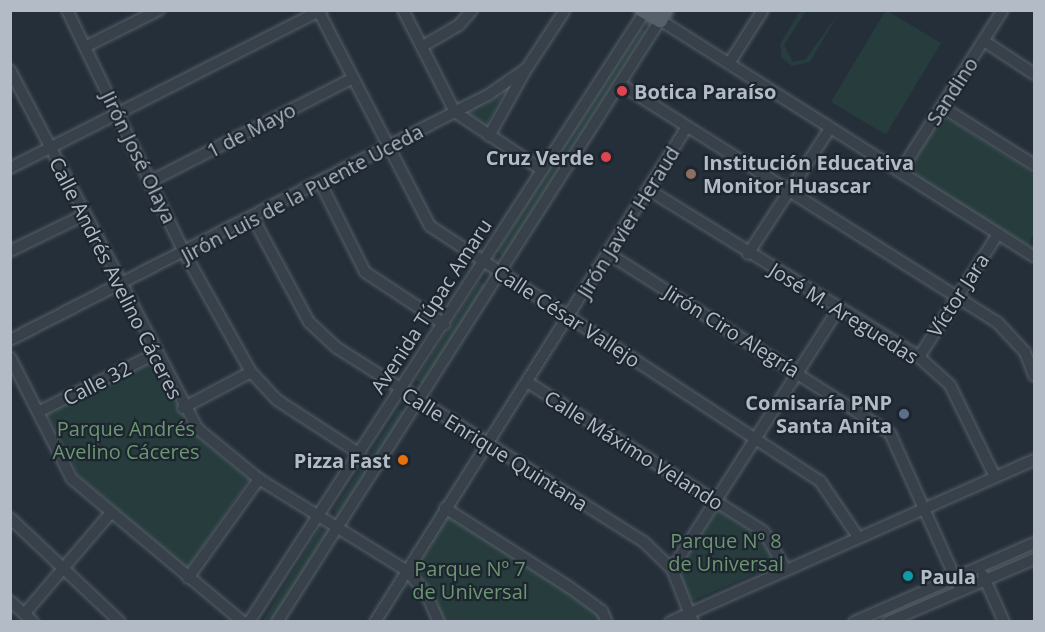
<!DOCTYPE html>
<meta charset="utf-8">
<style>
body{margin:0}
#map{position:relative;width:1045px;height:632px;overflow:hidden;background:#242f3a;font-family:"Open Sans",sans-serif}
div>[style]{position:absolute}
[style*='--x']{left:calc(var(--x)*1px);top:calc(var(--y)*1px);width:calc(var(--w)*1px);rotate:calc(var(--a)*1deg)}
.green>*{inset:0;background:#273c3c;transform-origin:0 0}
.roads{filter:drop-shadow(0 0 2px #565f68) drop-shadow(0 0 2px #565f68)}
.minor>*{height:10px;margin:-5px;padding:0 5px;transform-origin:5px;border-radius:5px;background:#38414a}
.major>*{height:14px;margin:-7px;padding:0 7px;transform-origin:7px;border-radius:7px;background:#56606a}
.dots>*{width:16px;height:16px;translate:-50% -50%;box-sizing:border-box;border:3px solid #1d262f;border-radius:50%}
span{translate:-50% -50%;white-space:nowrap;text-align:center;line-height:1.15;-webkit-text-stroke:4.5px #1d262f;paint-order:stroke}
.poi-label{font-size:20px;color:#b3bcc6;font-weight:700}
.left{translate:0 -50%;text-align:left}
.right{translate:-100% -50%;text-align:right}
.street-label{font-size:20px;color:#b3bcc6}
.park-label{font-size:20px;color:#6c9572}
.frame{position:absolute;inset:0;border:12px solid #b3bcc6;pointer-events:none}
</style>
<div id="map">
<div class="green">
<div style="left:886px;top:10px;width:64px;height:107px;rotate:31deg"></div>
<div style="clip-path:polygon(800px 11px,806px 11px,784px 45px,793px 62px,806px 59px,840px 11px,810px 62px,792px 66px,782px 58px,780px 44px)"></div>
<div style="clip-path:polygon(640px 28px,646px 32px,504px 257px,497px 251px)"></div>
<div style="clip-path:polygon(497px 94px,501px 98px,485px 128px,467px 111px)"></div>
<div style="clip-path:polygon(943px 116px,1034px 174px,1034px 233px,1028px 245px,906px 171px)"></div>
<div style="clip-path:polygon(479px 281px,486px 285px,424px 385px,416px 380px)"></div>
<div style="clip-path:polygon(152px 359px,195px 434px,249px 479px,187px 569px,79px 476px,46px 412px)"></div>
<div style="clip-path:polygon(399px 409px,406px 413px,337px 517px,334px 509px)"></div>
<div style="clip-path:polygon(718px 509px,763px 539px,777px 564px,692px 601px,677px 571px)"></div>
<div style="clip-path:polygon(449px 515px,604px 616px,606px 621px,443px 621px,416px 566px)"></div>
<div style="clip-path:polygon(319px 529px,329px 532px,273px 621px,262px 622px)"></div>
</div>
<div class="roads">
<div class="minor">
<div style="--x:67;--y:10;--w:271;--a:64.2"></div>
<div style="--x:185;--y:254;--w:135;--a:60.8"></div>
<div style="--x:251;--y:372;--w:38;--a:47"></div>
<div style="--x:277;--y:400;--w:99;--a:33"></div>
<div style="--x:318;--y:10;--w:243;--a:62.6"></div>
<div style="--x:430;--y:226;--w:466;--a:33.2"></div>
<div style="--x:820;--y:481;--w:68;--a:55.8"></div>
<div style="--x:403;--y:10;--w:114;--a:63"></div>
<div style="--x:455;--y:112;--w:105;--a:33.7"></div>
<div style="--x:984;--y:41;--w:60;--a:33.4"></div>
<div style="--x:423;--y:46;--w:42;--a:-30.3"></div>
<div style="--x:459;--y:25;--w:20;--a:-49"></div>
<div style="--x:85;--y:47;--w:83;--a:-26.6"></div>
<div style="--x:730;--y:62;--w:62;--a:-57.6"></div>
<div style="--x:10;--y:70;--w:405;--a:62.4"></div>
<div style="--x:198;--y:429;--w:79;--a:39.3"></div>
<div style="--x:259;--y:479;--w:173;--a:31.8"></div>
<div style="--x:406;--y:570;--w:30;--a:49"></div>
<div style="--x:426;--y:593;--w:32;--a:66"></div>
<div style="--x:620;--y:84;--w:446;--a:32.3"></div>
<div style="--x:997;--y:322;--w:41;--a:47"></div>
<div style="--x:1025;--y:352;--w:25;--a:69"></div>
<div style="--x:942;--y:107;--w:109;--a:32.2"></div>
<div style="--x:489;--y:136;--w:74;--a:-61"></div>
<div style="--x:10;--y:168;--w:349;--a:-26.9"></div>
<div style="--x:900;--y:172;--w:192;--a:-57.6"></div>
<div style="--x:151;--y:181;--w:225;--a:-27"></div>
<div style="--x:321;--y:184;--w:98;--a:63.4"></div>
<div style="--x:365;--y:272;--w:95;--a:33.4"></div>
<div style="--x:649;--y:190;--w:317;--a:31.7"></div>
<div style="--x:919;--y:357;--w:42;--a:42.1"></div>
<div style="--x:950;--y:385;--w:102;--a:63.9"></div>
<div style="--x:253;--y:218;--w:118;--a:61.7"></div>
<div style="--x:309;--y:322;--w:38;--a:43"></div>
<div style="--x:337;--y:348;--w:363;--a:32.3"></div>
<div style="--x:644;--y:542;--w:39;--a:44"></div>
<div style="--x:672;--y:569;--w:57;--a:68.4"></div>
<div style="--x:10;--y:251;--w:82;--a:-25.9"></div>
<div style="--x:609;--y:254;--w:333;--a:32.5"></div>
<div style="--x:890;--y:433;--w:173;--a:65.8"></div>
<div style="--x:748;--y:254;--w:150;--a:-56.9"></div>
<div style="--x:10;--y:340;--w:537;--a:-27.14"></div>
<div style="--x:488;--y:95;--w:47;--a:-34.7"></div>
<div style="--x:527;--y:68;--w:69;--a:-56.8"></div>
<div style="--x:10;--y:357;--w:137;--a:63.1"></div>
<div style="--x:72;--y:479;--w:223;--a:39.9"></div>
<div style="--x:919;--y:357;--w:146;--a:-57.3"></div>
<div style="--x:527;--y:382;--w:280;--a:32.3"></div>
<div style="--x:764;--y:532;--w:44;--a:59.9"></div>
<div style="--x:183;--y:408;--w:77;--a:-27.9"></div>
<div style="--x:38;--y:412;--w:131;--a:-26.4"></div>
<div style="--x:445;--y:508;--w:147;--a:32.5"></div>
<div style="--x:569;--y:587;--w:41;--a:36"></div>
<div style="--x:602;--y:611;--w:12;--a:66"></div>
<div style="--x:10;--y:518;--w:151;--a:43.4"></div>
<div style="--x:672;--y:569;--w:308;--a:-57.4"></div>
<div style="--x:983;--y:575;--w:51;--a:65.9"></div>
<div style="--x:188;--y:578;--w:122;--a:-54.4"></div>
<div style="--x:10;--y:601;--w:31;--a:42"></div>
<div style="--x:25;--y:613;--w:130;--a:-49.4"></div>
<div style="--x:249;--y:622;--w:729;--a:-57.03"></div>
<div style="--x:277;--y:622;--w:714;--a:-57.53"></div>
<div style="--x:660;--y:20;--w:442;--a:32.3"></div>
<div style="--x:375;--y:622;--w:585;--a:-57.78"></div>
<div style="--x:670;--y:622;--w:398;--a:-24"></div>
<div style="--x:854;--y:622;--w:197;--a:-23.7"></div>
<div style="--x:888;--y:622;--w:159;--a:-23.3"></div>
</div>
<div class="major">
<div style="--x:642;--y:10;--w:21;--a:29"></div>
<div style="--x:660;--y:20;--w:12;--a:-59"></div>
</div>
</div>
<div class="dots">
<div style="left:622px;top:91px;background:#e0444e"></div>
<div style="left:606px;top:157px;background:#e0444e"></div>
<div style="left:691px;top:174px;background:#8d6e63"></div>
<div style="left:904px;top:414px;background:#5c6f8a"></div>
<div style="left:403px;top:460px;background:#e8710a"></div>
<div style="left:908px;top:576px;background:#0f9aa8"></div>
</div>
<div class="poi-label">
<span class="left" style="left:634px;top:91px">Botica Paraíso</span>
<span class="right" style="left:594px;top:157px">Cruz Verde</span>
<span class="left" style="left:703px;top:174px">Institución Educativa<br>Monitor Huascar</span>
<span class="right" style="left:892px;top:414px">Comisaría PNP<br>Santa Anita</span>
<span class="right" style="left:391px;top:460px">Pizza Fast</span>
<span class="left" style="left:920px;top:576px">Paula</span>
</div>
<div class="street-label">
<span style="left:952px;top:91px;rotate:-57deg">Sandino</span>
<span style="left:251px;top:130px;rotate:-27deg">1 de Mayo</span>
<span style="left:139px;top:157px;rotate:64deg">Jirón José Olaya</span>
<span style="left:302px;top:193px;rotate:-28deg">Jirón Luis de la Puente Uceda</span>
<span style="left:628px;top:222px;rotate:-58deg">Jirón Javier Heraud</span>
<span style="left:116px;top:278px;rotate:63deg">Calle Andrés Avelino Cáceres</span>
<span style="left:958px;top:295px;rotate:-57deg">Víctor Jara</span>
<span style="left:431px;top:306px;rotate:-57deg">Avenida Túpac Amaru</span>
<span style="left:844px;top:313px;rotate:32deg">José M. Areguedas</span>
<span style="left:567px;top:316px;rotate:33deg">Calle César Vallejo</span>
<span style="left:732px;top:331px;rotate:32deg">Jirón Ciro Alegría</span>
<span style="left:97px;top:383px;rotate:-27deg">Calle 32</span>
<span style="left:495px;top:449px;rotate:32deg">Calle Enrique Quintana</span>
<span style="left:634px;top:450px;rotate:32deg">Calle Máximo Velando</span>
</div>
<div class="park-label">
<span style="left:126px;top:440px">Parque Andrés<br>Avelino Cáceres</span>
<span style="left:726px;top:552px">Parque Nº 8<br>de Universal</span>
<span style="left:470px;top:580px">Parque Nº 7<br>de Universal</span>
</div>
<div class="frame"></div>
</div>
